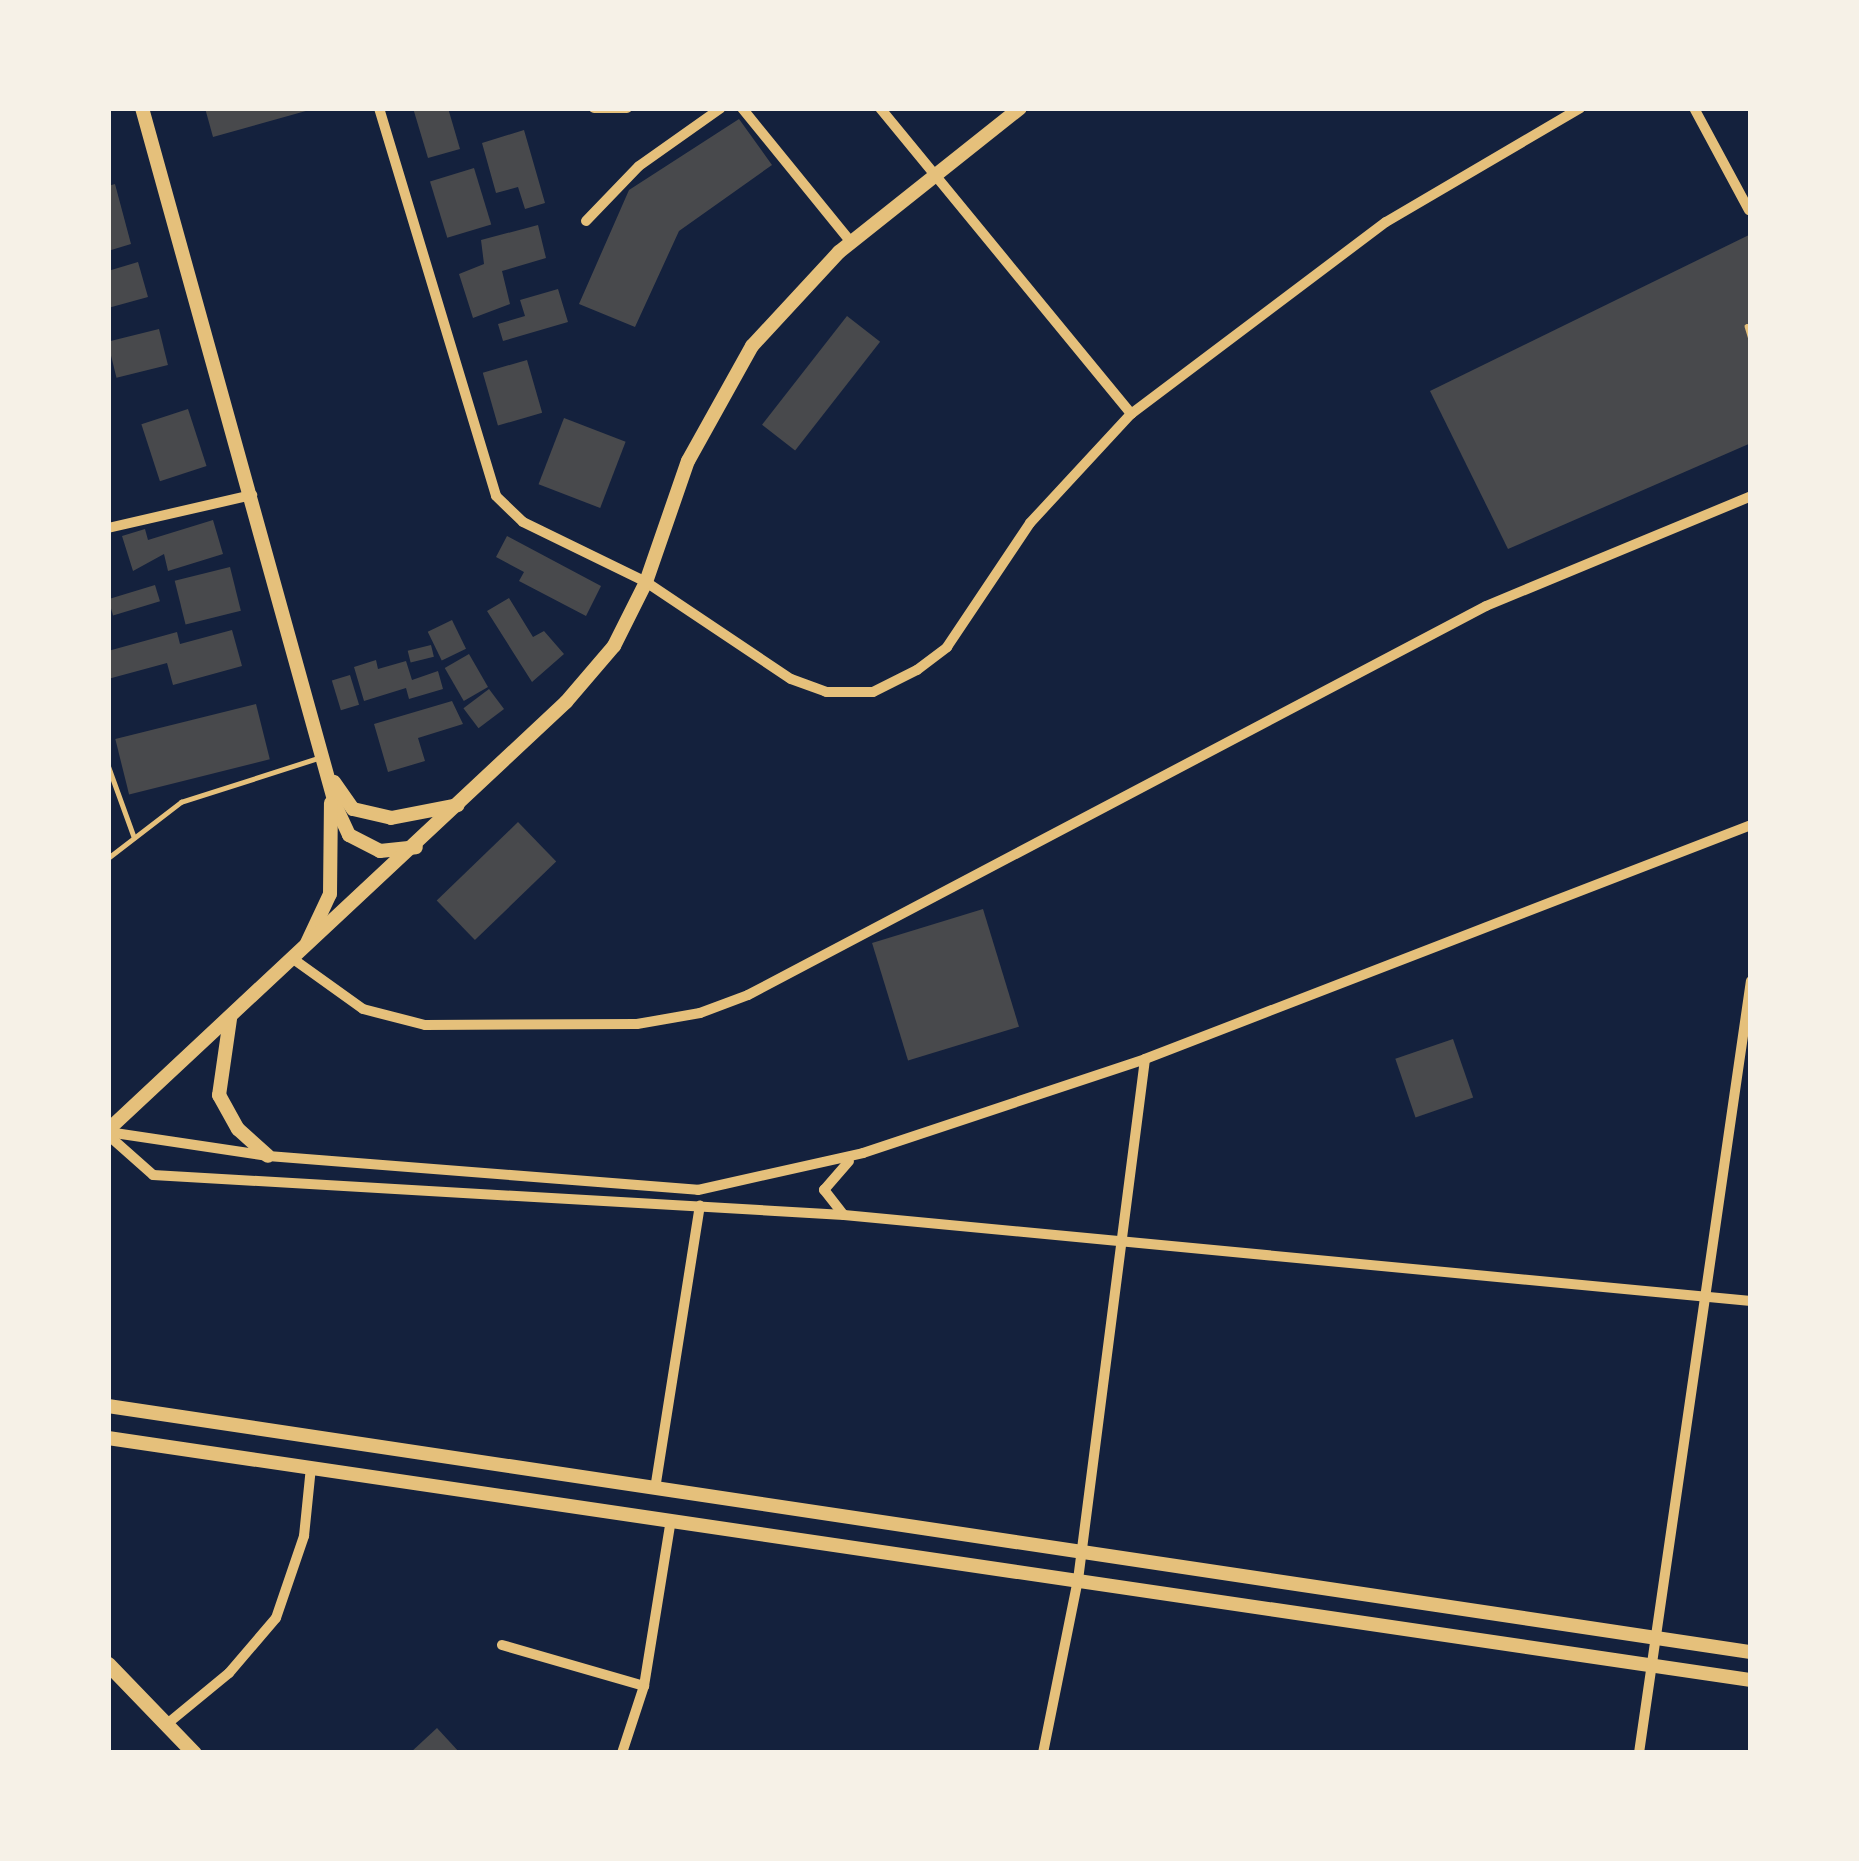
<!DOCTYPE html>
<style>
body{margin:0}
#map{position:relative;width:1859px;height:1861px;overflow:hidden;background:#14213d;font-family:"Exo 2",sans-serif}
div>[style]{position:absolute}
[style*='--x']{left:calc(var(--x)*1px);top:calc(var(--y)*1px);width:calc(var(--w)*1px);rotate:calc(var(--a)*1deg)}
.building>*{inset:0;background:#48494c;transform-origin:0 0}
.service>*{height:4.5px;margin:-2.25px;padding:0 2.25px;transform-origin:2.25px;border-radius:2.25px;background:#e5c07b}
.minor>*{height:10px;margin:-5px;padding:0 5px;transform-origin:5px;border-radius:5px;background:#e5c07b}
.tertiary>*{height:14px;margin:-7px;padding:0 7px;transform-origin:7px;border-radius:7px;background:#e5c07b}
.secondary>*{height:15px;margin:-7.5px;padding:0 7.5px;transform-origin:7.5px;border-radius:7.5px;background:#e5c07b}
span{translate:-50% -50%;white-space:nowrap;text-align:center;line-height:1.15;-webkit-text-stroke:9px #f6f1e7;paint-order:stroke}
.frame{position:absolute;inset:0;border:111px solid #f6f1e7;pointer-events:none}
</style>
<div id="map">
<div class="building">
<div style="clip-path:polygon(205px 108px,312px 108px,313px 109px,213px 137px)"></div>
<div style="clip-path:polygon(413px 108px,448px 108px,460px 149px,428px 158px)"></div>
<div style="clip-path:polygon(739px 119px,772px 165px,679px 231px,635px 327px,579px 304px,629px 190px)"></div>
<div style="clip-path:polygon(524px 130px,545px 203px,525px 209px,518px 187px,496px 193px,482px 143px)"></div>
<div style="left:474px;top:168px;width:59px;height:46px;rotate:73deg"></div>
<div style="clip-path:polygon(115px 184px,131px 244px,108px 251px,108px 186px)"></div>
<div style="clip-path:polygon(538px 225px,546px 258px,502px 271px,510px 304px,473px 318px,459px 274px,484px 264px,481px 240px)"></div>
<div style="clip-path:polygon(1751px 234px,1751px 443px,1508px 549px,1430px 391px)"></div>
<div style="clip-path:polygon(138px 262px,148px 297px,108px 308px,108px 271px)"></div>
<div style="clip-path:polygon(558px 289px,568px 322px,503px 341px,498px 324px,525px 316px,520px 300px)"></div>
<div style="left:847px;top:316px;width:42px;height:138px;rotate:38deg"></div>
<div style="left:159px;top:329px;width:37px;height:53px;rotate:76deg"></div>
<div style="left:527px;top:360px;width:55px;height:46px;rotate:74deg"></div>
<div style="left:188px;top:409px;width:60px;height:49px;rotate:72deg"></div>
<div style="left:564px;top:418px;width:66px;height:71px;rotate:21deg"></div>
<div style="clip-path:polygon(213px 520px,223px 554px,168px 571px,164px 554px,133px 571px,122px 536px,145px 529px,148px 540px)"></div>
<div style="clip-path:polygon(507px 536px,601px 586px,586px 616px,519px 581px,524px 572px,496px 557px)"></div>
<div style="left:230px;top:567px;width:45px;height:57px;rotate:76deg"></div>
<div style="left:155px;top:585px;width:17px;height:49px;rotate:73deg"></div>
<div style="clip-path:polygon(509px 598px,533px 637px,544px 631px,564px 654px,532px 682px,487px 611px)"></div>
<div style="left:452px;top:620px;width:32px;height:27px;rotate:64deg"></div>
<div style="clip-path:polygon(232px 630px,242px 666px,173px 685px,167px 663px,108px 679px,108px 651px,177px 632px,180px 644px)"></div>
<div style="left:431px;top:645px;width:12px;height:24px;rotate:76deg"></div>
<div style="left:469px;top:654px;width:38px;height:28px;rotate:60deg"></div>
<div style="clip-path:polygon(376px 660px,378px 669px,406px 661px,412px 680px,438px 671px,443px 689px,409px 699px,406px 688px,364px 701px,354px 667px)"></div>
<div style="left:350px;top:675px;width:31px;height:19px;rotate:73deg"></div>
<div style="left:489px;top:689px;width:25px;height:32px;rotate:53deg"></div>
<div style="clip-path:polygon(452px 701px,463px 724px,418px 738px,425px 761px,388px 772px,374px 724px)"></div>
<div style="left:256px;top:704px;width:57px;height:145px;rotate:76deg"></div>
<div style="left:518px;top:822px;width:55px;height:113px;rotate:46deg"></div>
<div style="left:983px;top:909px;width:123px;height:116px;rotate:73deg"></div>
<div style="left:1453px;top:1039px;width:62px;height:61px;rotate:71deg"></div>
<div style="clip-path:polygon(437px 1728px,460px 1753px,410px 1753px)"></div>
</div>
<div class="service">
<div style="--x:1747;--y:326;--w:14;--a:73"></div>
<div style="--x:108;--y:765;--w:77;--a:70.1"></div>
<div style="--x:108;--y:858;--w:92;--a:-37.5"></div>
<div style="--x:181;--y:802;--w:147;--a:-17.8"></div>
</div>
<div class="minor">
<div style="--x:379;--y:108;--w:405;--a:73.2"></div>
<div style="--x:496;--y:496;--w:37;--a:44"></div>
<div style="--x:523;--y:522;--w:137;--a:26"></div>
<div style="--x:646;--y:582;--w:174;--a:33.8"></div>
<div style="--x:791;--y:679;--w:37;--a:20"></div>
<div style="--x:826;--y:692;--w:47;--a:0"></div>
<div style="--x:873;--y:692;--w:49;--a:-26.6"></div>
<div style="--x:917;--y:670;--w:38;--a:-37"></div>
<div style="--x:947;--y:647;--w:149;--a:-56.2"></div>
<div style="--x:1030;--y:523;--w:149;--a:-47.2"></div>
<div style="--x:1131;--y:414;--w:319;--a:-37"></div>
<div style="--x:1386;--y:222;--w:225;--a:-30.4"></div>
<div style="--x:594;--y:108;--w:33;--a:0"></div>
<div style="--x:742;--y:108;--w:173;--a:50.9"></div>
<div style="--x:880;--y:108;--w:396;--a:50.6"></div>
<div style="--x:1694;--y:108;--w:116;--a:61.7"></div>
<div style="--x:586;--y:221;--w:76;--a:-46.1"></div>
<div style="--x:639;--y:166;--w:100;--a:-35.3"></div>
<div style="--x:108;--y:528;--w:148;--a:-12.9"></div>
<div style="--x:296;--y:961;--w:82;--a:35.6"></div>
<div style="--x:363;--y:1009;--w:64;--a:14.5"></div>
<div style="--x:425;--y:1025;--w:212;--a:-0.3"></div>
<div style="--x:637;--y:1024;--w:64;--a:-9.9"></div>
<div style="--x:700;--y:1013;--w:51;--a:-20.6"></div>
<div style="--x:748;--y:995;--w:834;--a:-27.79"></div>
<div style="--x:1486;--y:606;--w:287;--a:-22.5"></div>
<div style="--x:108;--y:1132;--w:162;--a:8.5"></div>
<div style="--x:268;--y:1156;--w:431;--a:4.5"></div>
<div style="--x:698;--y:1190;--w:169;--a:-12.6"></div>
<div style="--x:863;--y:1153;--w:297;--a:-18.4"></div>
<div style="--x:1145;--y:1059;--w:650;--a:-21.11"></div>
<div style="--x:108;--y:1135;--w:60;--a:41.6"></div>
<div style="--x:153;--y:1175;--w:692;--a:3.31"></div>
<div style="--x:844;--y:1215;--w:911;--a:5.42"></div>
<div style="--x:843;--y:1214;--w:31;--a:-128"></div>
<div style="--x:824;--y:1190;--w:38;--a:-49"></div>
<div style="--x:655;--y:1489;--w:287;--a:-81"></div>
<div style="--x:502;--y:1645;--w:148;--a:16.1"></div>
<div style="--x:167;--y:1724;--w:80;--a:-39.4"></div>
<div style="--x:229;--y:1673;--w:72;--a:-49.5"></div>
<div style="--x:276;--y:1618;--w:87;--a:-71.1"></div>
<div style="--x:304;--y:1536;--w:69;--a:-84.2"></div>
<div style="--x:622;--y:1753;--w:71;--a:-71.8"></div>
<div style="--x:644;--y:1686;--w:168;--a:-80.8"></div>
<div style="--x:1043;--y:1753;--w:177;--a:-78.6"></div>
<div style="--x:1078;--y:1580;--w:525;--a:-82.67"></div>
<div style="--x:1639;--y:1753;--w:780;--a:-81.75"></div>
</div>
<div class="tertiary">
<div style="--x:142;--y:108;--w:725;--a:74.49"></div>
<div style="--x:336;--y:807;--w:31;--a:65"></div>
<div style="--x:349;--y:835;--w:35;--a:27"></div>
<div style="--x:380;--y:851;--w:36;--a:-6"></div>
<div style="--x:334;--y:782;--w:33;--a:55"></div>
<div style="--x:353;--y:809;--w:39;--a:13"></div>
<div style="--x:391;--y:818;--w:68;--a:-11"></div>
<div style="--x:307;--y:943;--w:54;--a:-64.9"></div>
<div style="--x:330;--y:894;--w:91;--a:-89.4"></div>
<div style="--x:230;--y:1019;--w:77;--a:98.2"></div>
<div style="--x:219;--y:1095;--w:39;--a:61"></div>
<div style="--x:238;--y:1129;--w:40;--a:42"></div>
<div style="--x:108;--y:1130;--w:627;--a:-43.06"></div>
<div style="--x:566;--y:702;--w:74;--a:-49.4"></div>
<div style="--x:614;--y:646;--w:72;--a:-63.4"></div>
<div style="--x:646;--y:582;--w:128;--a:-70.9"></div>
<div style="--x:688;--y:461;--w:132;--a:-60.9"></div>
<div style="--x:752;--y:346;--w:128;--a:-47.2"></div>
<div style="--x:839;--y:252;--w:231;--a:-38.5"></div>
<div style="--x:108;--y:1406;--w:1661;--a:8.52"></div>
<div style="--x:108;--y:1438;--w:1661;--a:8.38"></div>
</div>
<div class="secondary">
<div style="--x:108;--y:1664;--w:124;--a:46"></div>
</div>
<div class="frame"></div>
</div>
